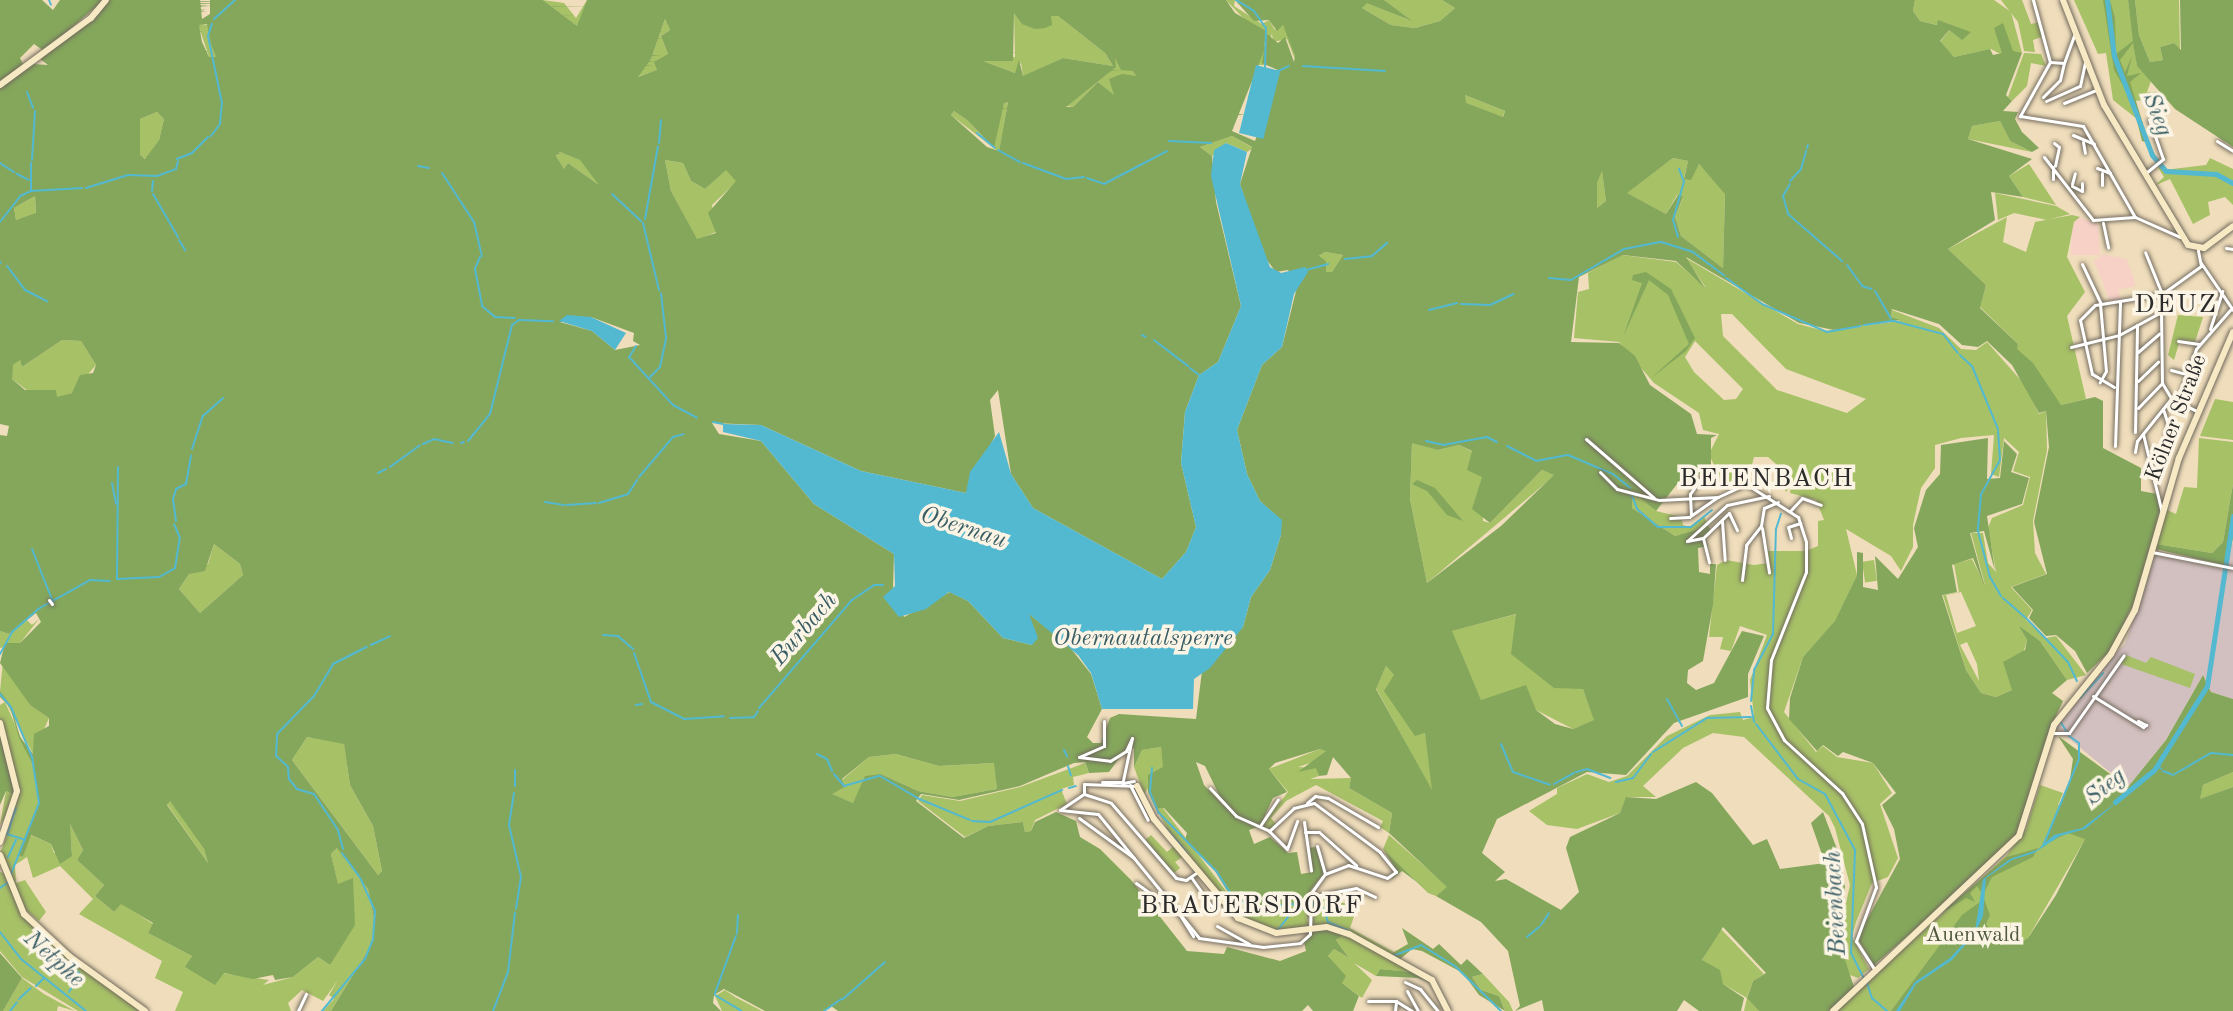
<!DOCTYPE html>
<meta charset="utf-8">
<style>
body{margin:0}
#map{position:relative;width:2233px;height:1011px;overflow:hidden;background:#efddbb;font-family:"Old Standard TT",serif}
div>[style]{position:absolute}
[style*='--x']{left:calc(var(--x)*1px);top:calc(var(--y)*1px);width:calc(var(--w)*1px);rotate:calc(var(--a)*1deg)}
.built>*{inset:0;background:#f7d1c6}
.industrial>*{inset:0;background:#d2bfbf}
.green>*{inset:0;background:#a7c167;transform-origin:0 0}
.forest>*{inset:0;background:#85a75c}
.water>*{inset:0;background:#53b9d1;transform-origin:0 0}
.stream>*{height:2px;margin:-1px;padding:0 1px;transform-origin:1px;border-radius:1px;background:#53b9d1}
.river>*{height:5px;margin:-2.5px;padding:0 2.5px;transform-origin:2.5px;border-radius:2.5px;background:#53b9d1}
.roads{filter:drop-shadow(0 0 2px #70695d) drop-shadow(0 0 2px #70695d)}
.street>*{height:3px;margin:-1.5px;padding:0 1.5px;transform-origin:1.5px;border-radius:1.5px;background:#fff}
.secondary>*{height:6px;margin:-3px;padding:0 3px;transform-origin:3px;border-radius:3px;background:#f7e9c3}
span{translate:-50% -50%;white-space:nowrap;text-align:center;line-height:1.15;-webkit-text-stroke:7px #fcf5e5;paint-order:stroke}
.street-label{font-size:22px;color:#2b2b2b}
.park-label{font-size:22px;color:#50583d}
.water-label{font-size:24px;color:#395d65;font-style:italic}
.quarter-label{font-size:26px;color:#2b2b2b;letter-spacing:2px}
</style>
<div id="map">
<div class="built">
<div style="clip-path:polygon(2072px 215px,2098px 224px,2100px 255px,2071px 255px)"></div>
<div style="clip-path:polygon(2103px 254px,2127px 259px,2136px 286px,2118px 290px,2121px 299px,2110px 301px,2094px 261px)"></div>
</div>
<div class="industrial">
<div style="clip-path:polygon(2233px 541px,2233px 699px,2211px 692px,2203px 675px,2166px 740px,2128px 787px,2055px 727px,2082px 688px,2125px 644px,2155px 555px,2225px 569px)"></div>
</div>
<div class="green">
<div style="clip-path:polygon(543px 0,564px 3px,576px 18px,587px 0,578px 27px)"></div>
<div style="clip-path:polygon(1226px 0,1235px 0,1234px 6px,1262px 24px,1269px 20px,1275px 30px,1282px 24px,1292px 39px,1296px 62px,1287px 39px,1273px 42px,1272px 33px,1265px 65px,1256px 65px,1266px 42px)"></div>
<div style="clip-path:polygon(1384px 0,1442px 0,1455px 8px,1440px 21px,1415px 28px,1391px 25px,1362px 8px,1367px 2px,1409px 20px)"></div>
<div style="clip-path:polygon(1915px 0,1994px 0,2011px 12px,2022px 53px,2004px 56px,1991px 49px,1954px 57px,1940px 42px,1949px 30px,1961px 39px,1970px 32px,1938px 21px,1938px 25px,1920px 21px,1913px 11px)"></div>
<div style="clip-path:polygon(2001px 0,2022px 0,2031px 24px,2040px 22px,2044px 36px,2033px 40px,2035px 52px,2024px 51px,2018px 22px)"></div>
<div style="clip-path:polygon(2074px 0,2128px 0,2137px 66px,2151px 81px,2147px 92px,2159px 92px,2162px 99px,2133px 101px,2137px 119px,2113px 100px,2106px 53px,2098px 54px)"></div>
<div style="clip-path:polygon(2135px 0,2179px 0,2180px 51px,2174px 43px,2160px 47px,2163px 60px,2150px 62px,2139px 35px)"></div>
<div style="clip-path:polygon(1014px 12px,1058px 16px,1105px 53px,1113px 66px,1063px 58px,1023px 77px,1021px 62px,1015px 73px,983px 61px,1015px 57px)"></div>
<div style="clip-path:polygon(665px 19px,670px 30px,661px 36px,668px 54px,658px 70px,637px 77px,651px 59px)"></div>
<div style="clip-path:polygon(198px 24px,209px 25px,216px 57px,209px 57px)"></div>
<div style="clip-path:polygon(2024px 53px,2041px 54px,2046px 66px,2031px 63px,2027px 86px,2012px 101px,2008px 97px)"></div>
<div style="clip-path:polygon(1115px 58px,1138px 76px,1113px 88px,1114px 96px,1098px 82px,1073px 107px,1066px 106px,1115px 67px)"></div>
<div style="left:1465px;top:95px;width:43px;height:8px;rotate:22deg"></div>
<div style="clip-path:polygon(1008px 102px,999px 152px,951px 115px,954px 111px,967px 120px,991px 146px,1004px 103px)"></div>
<div style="clip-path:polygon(157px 112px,164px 119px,159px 140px,146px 159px,140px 156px,140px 119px)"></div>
<div style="clip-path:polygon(2000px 121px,2010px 141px,2032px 152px,1968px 139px,1972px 126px)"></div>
<div style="clip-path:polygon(1232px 136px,1253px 148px,1247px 152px,1226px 143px,1212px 156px,1200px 147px)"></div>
<div style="clip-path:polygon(560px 152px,581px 160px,602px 181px,599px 185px,568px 163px,564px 170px,556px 156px)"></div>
<div style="clip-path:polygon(1673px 158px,1688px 161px,1684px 178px,1699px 164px,1725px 193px,1723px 268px,1681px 236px,1675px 217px,1683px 198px,1677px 195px,1666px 214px,1626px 193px)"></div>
<div style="clip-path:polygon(2210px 158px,2233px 169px,2233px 205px,2225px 197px,2208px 202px,2210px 215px,2193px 224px,2170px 179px,2154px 186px,2164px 177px,2157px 166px,2164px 170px,2206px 165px)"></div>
<div style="clip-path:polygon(665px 160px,683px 163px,691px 181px,705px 189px,726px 169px,737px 181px,712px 205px,716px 232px,697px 240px,671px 191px)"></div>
<div style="clip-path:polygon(2029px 164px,2056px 205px,2023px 197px,2009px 176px)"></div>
<div style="clip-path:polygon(1602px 170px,1606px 201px,1597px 208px,1597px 183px)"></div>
<div style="clip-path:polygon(1995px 193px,2056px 206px,2070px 214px,2047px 220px,2014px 213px,1998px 220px)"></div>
<div style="clip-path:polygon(35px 196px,36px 214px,16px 220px,14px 208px)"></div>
<div style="clip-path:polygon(2072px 215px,2080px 217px,2074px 222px,2067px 257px,2085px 292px,2067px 316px,2086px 399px,2061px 405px,2016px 349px,2018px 344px,1980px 307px,1986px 285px,1948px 249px,2007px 217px,2003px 242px,2026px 252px,2035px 222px)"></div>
<div style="clip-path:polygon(1325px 252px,1343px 255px,1332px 272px,1325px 273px,1326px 261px,1318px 257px)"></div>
<div style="clip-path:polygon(evenodd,1622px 255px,1676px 262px,1706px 288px,1686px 258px,1798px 324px,1825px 331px,1900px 321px,1891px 317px,1892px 310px,1939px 328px,1961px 349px,1976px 350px,1987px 342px,2025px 385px,2039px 414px,2046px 411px,2047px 450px,2033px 521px,2035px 553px,2046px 574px,2011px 587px,2032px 610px,2026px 620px,2046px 638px,2056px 636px,2086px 675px,2067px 680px,2040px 641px,2021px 629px,2027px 640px,2012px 690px,1996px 697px,1981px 693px,1966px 670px,1943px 595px,1959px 592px,1954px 564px,1972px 559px,1985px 585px,1971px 533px,1983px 533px,1988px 563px,1996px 572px,1988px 528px,1992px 518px,2023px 505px,2030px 477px,2013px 471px,2019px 452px,2004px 438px,1999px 477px,1991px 474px,1994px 435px,1961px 438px,1935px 445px,1935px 468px,1921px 488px,1913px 525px,1913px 547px,1901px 571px,1891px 556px,1846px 529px,1857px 575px,1835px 622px,1803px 657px,1784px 712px,1816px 752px,1823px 746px,1837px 757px,1873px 763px,1892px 793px,1880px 804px,1898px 858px,1888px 877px,1872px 883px,1856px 922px,1852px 937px,1869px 969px,1858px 978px,1850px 975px,1843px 956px,1840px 930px,1850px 885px,1835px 828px,1829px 816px,1744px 737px,1713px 733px,1683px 748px,1643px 786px,1656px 797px,1627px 797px,1620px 813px,1577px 829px,1547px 825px,1529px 811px,1557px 794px,1557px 788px,1587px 774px,1609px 782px,1627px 776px,1667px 736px,1710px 715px,1740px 712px,1743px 720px,1754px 717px,1750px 680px,1767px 635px,1740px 626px,1731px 651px,1720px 649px,1723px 637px,1709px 637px,1717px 565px,1726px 560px,1754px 565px,1768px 563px,1767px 551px,1806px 551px,1818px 546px,1818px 521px,1824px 520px,1816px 500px,1790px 493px,1792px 481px,1786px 492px,1783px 486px,1774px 486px,1783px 470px,1768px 457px,1754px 457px,1750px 472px,1732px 478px,1729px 489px,1728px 478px,1721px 481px,1709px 454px,1719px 434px,1703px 430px,1699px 413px,1654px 383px,1619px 342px,1574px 338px,1578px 292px,1589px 289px,1588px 273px,1622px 255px,1721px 314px,1732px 314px,1786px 369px,1866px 399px,1847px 413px,1777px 390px,1723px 336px,1721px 314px,1622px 255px,1695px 341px,1743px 389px,1736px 399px,1724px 400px,1694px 372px,1685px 357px,1695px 341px,1622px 255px,1961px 592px,1976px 626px,1957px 633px,1946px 595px,1961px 592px,1622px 255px,1967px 642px,1977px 664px,1979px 681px,1960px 645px,1967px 642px)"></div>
<div style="clip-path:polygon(2178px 315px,2203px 317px,2195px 342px,2180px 340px,2174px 360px,2168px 355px)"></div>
<div style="clip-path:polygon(62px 340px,81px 341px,96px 365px,72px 393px,56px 398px,55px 390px,49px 412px,46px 394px,43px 393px,36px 409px,39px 399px,12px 379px,12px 366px,20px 359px,22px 367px)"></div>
<div style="clip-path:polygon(2215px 399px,2233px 402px,2233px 440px,2200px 436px)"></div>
<div style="clip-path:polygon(2199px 438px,2233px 442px,2233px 484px,2223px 542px,2212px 553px,2156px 544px,2165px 509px,2176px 514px,2184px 487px,2197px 488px)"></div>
<div style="clip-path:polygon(1412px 442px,1438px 450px,1459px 445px,1473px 452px,1482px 477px,1483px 521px,1490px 523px,1542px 470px,1555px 475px,1427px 583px,1410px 499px)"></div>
<div style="clip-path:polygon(1632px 489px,1656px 511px,1681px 517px,1683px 525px,1689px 527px,1704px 516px,1708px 526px,1675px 536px,1632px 508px)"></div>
<div style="clip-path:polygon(214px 544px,240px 564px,243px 575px,200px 613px,179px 589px,189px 574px,208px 564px)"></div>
<div style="left:1874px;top:560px;width:21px;height:12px;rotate:82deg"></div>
<div style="clip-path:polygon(1517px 614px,1583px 689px,1595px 720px,1573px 729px,1536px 710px,1481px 701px,1451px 631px)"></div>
<div style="clip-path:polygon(39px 619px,20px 643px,0 648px,0 631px,9px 634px,27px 620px,32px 625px)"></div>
<div style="clip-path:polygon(2126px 655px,2146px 663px,2151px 657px,2195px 674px,2190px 688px,2121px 664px)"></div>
<div style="clip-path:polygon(3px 661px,31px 706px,49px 718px,33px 754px,0 691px)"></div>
<div style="clip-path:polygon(1386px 666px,1394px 675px,1406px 721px,1415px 735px,1425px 733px,1432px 758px,1432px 792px,1376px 688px)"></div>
<div style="clip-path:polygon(5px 702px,33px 765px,38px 803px,19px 855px,23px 857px,30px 835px,51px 844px,54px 853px,72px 852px,69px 822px,83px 850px,77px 860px,104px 885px,95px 896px,114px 912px,121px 903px,153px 924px,148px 933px,192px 956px,186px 968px,269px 980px,263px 985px,293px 977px,318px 957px,330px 965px,352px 879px,338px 885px,331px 854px,338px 847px,368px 889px,375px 923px,370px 947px,331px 1011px,323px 1011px,334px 999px,329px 995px,338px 980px,323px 1001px,302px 990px,288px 1003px,291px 1011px,175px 1011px,183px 992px,155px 978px,162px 961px,79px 914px,93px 899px,60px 866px,33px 878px,27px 857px,15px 865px,16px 883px,25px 880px,46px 912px,39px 921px,25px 909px,0 853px,15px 815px,8px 812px,0 825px,6px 791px,15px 796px,0 726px,0 705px)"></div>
<div style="clip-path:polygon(307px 737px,344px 743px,350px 785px,373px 826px,382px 871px,378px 875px,292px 760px)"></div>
<div style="clip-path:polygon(1161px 747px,1164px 767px,1144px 794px,1134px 767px,1142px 750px)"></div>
<div style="clip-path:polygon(1320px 749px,1327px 750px,1316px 761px,1298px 767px,1317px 768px,1319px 776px,1310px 779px,1351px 778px,1349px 788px,1392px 813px,1389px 833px,1380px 827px,1383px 821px,1316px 785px,1286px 801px,1271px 818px,1276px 824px,1271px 829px,1261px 827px,1288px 792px,1269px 769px)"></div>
<div style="clip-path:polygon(896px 754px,939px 766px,995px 763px,997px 789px,952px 797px,918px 791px,881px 774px,865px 783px,853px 803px,831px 794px,845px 787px,842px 780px,869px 757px)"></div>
<div style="clip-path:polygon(1085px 763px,1089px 773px,1073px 777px,1074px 785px,1061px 789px,1067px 804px,1035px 820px,1031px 831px,1025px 832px,1023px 822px,988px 826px,965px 837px,918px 801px,922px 795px,960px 801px,1020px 787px)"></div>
<div style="clip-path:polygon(2233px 772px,2233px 787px,2199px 800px,2203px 785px)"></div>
<div style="clip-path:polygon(2040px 785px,2063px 793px,2058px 805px,2124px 794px,2084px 841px,2028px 938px,1927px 1011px,1835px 1011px,2007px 855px,2026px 829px)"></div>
<div style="clip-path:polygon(170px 800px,204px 849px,208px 863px,167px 804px)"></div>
<div style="clip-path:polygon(1163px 808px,1232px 899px,1247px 905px,1302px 904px,1310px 929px,1269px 930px,1238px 916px,1175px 841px,1156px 809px)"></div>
<div style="clip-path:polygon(1151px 835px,1167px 852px,1175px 845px,1184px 856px,1175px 862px,1180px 868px,1173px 874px,1145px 840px)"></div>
<div style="clip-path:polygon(1389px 835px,1448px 887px,1436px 896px,1428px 893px,1383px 849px)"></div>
<div style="clip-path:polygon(0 872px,6px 874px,20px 912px,62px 952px,143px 1011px,78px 1011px,22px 977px,0 951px)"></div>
<div style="clip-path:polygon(1323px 895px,1357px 908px,1350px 928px,1394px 952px,1387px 956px,1359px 937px,1313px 927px,1312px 897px)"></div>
<div style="clip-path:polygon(1721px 929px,1764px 974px,1753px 981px,1747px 997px,1759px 1011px,1744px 1011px,1747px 998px,1723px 984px,1702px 960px)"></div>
<div style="clip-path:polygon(1342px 935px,1362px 941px,1421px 973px,1380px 969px,1376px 976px,1354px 963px,1372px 980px,1362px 998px,1342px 983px,1328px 956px,1334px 949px,1349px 958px,1336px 940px)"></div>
<div style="clip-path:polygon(1483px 974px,1509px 1002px,1513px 1011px,1505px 1011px,1499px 996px,1481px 990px,1472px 977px)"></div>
<div style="clip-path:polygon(22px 978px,44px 994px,75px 1011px,58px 1006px,57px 1011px,3px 1011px)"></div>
<div style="clip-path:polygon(725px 990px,735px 997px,762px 1011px,722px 1011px,715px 996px)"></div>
</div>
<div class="forest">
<div style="clip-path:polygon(0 0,42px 0,53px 10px,60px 0,104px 0,44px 51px,34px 44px,20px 58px,24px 66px,0 83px)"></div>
<div style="clip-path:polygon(evenodd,108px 0,200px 0,202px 19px,210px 14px,210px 0,543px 0,577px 26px,587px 0,1226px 0,1235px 13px,1266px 31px,1264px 51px,1232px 131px,1255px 141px,1280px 71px,1262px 63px,1267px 34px,1278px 43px,1285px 37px,1294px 62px,1295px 56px,1283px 25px,1277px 31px,1269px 20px,1254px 21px,1235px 0,1384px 0,1412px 21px,1367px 3px,1362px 8px,1391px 25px,1415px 28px,1440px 21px,1455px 8px,1442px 0,1915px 0,1913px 11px,1920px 21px,1937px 25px,1938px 20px,1971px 32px,1962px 40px,1949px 30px,1940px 41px,1954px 57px,1990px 49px,1993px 55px,2002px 53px,1994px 28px,2003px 23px,2013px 51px,2022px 53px,2006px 95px,2012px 101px,2003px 111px,2018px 112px,2015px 119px,2022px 132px,2039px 148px,2032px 152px,2010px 141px,2000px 121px,1972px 126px,1968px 139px,2032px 159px,2009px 176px,2023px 197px,1991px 192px,1995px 220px,1948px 249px,1986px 285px,1980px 308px,2018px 344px,2017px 349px,2033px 363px,2061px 405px,2095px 397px,2103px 401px,2103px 448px,2141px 468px,2141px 491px,2157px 494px,2160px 510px,2137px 597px,2110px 651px,2087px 673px,2075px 651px,2056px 635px,2046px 636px,2029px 618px,2033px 610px,2012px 587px,2047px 574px,2034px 522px,2049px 447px,2046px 411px,2039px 413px,2012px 365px,1987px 341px,1978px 347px,1962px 345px,1939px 324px,1892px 309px,1891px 317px,1900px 320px,1834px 330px,1799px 323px,1686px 257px,1705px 288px,1676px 261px,1623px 255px,1579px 277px,1571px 342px,1619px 343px,1635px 356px,1650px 385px,1691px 414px,1697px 434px,1717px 435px,1711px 438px,1711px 465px,1686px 484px,1681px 479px,1656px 511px,1632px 491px,1632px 508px,1675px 536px,1708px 526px,1712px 532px,1705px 537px,1708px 546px,1698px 548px,1699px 572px,1710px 574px,1710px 564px,1716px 564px,1713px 605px,1703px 661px,1688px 670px,1687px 683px,1696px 690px,1714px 683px,1742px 631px,1764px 636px,1748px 674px,1748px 697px,1674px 723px,1626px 775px,1587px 772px,1497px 819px,1482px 853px,1505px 872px,1495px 881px,1506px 879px,1561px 910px,1579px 892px,1566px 848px,1570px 837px,1620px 813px,1626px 797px,1656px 799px,1696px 782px,1712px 793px,1753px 845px,1767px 839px,1780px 869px,1825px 863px,1811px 823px,1823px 812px,1840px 857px,1845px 887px,1838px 938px,1854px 987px,1830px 1011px,1759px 1011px,1747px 998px,1753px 981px,1766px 973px,1723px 927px,1702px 960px,1720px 970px,1723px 984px,1744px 998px,1741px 1011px,1699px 1011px,1684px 1000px,1677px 1011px,1544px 1011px,1542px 1000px,1515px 1011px,1520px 1006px,1508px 951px,1481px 922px,1436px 896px,1447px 887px,1389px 833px,1392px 813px,1349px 788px,1351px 778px,1333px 757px,1327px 775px,1319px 776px,1316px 768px,1298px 772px,1326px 751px,1320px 749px,1275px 763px,1269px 769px,1287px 792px,1273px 798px,1260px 826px,1249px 830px,1254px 844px,1270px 837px,1288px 853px,1297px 852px,1301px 874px,1312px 872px,1307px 848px,1316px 847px,1324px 873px,1310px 891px,1308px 920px,1301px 904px,1258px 908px,1232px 899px,1215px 871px,1185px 840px,1187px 833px,1164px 808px,1156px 809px,1148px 792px,1148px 775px,1163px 767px,1161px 747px,1142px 750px,1134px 767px,1134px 748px,1123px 753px,1109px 772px,1089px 773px,1085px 762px,1074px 763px,1020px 786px,959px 800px,921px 794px,916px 801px,964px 838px,988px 826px,1023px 822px,1025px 832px,1031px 831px,1035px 822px,1056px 812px,1076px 821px,1080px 837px,1100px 849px,1131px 880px,1187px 951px,1224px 954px,1227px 947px,1280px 961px,1306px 951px,1304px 942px,1314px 931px,1327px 928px,1362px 941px,1343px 935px,1336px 940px,1349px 958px,1334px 949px,1328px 956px,1346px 976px,1342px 983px,1359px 996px,1353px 1011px,1313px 1011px,1308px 1005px,1302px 1011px,838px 1011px,831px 1006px,824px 1011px,765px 1011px,724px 989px,714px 995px,713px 1003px,721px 1011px,331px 1011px,370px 947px,375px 923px,368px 889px,337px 848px,331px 854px,338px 884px,353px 878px,355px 925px,330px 965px,318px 957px,293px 977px,275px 980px,273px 975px,253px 979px,224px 973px,215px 985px,185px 967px,192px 956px,148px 933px,153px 923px,121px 904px,114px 912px,95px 896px,104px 885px,77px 860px,83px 850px,70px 824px,72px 856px,60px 864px,51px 844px,31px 835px,23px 857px,18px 855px,38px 803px,33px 765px,19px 738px,10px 707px,0 697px,0 691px,11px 706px,20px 737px,33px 754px,34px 734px,49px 726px,49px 718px,31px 706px,0 663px,5px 643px,20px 643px,41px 622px,36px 613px,9px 634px,0 631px,0 435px,7px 436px,9px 426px,0 424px,0 88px,33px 64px,48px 65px,39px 58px,100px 13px,108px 0,1014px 13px,1022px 24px,1035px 29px,1045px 28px,1052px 25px,1051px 16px,1058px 16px,1105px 53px,1113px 66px,1063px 58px,1023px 76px,1019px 60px,1015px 73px,983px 61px,1013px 61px,1014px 13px,108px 0,665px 19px,670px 30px,661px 36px,668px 54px,654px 62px,657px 70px,638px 77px,651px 59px,665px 19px,108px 0,207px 24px,211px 44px,216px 57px,209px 57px,202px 42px,199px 25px,207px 24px,108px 0,1115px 58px,1121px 70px,1132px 71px,1137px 76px,1122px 74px,1109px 79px,1114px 95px,1098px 82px,1073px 107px,1066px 107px,1116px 67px,1115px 58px,108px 0,1465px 95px,1505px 111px,1503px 117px,1466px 103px,1465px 95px,108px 0,1008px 102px,999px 151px,987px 147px,951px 115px,954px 111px,967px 120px,994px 148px,1004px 103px,1008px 102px,108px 0,157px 112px,164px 119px,159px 140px,145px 159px,140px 155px,140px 119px,157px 112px,108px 0,1232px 136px,1252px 147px,1240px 184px,1263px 255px,1276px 272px,1288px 270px,1298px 283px,1282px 347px,1262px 365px,1237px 430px,1247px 474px,1260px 501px,1281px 520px,1281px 535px,1270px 570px,1251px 597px,1243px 627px,1202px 671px,1196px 719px,1119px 714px,1110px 718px,1101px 743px,1093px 743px,1087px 737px,1102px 709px,1091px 674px,1069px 646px,1029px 614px,1025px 615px,1032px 645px,1003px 638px,968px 601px,950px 592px,904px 617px,893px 589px,894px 554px,814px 504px,761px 441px,719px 434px,712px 423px,761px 425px,861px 471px,966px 493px,995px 436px,990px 400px,998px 390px,1011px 474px,1033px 508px,1162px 579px,1186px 552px,1196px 527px,1181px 463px,1185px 412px,1199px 375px,1218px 362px,1241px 306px,1216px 202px,1212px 156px,1200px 147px,1232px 136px,108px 0,560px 152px,580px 160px,599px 185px,568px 163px,564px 169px,556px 156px,560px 152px,108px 0,1673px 158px,1688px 161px,1684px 179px,1691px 180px,1699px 164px,1725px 194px,1723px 268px,1681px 236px,1675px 217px,1683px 197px,1678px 195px,1666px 214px,1627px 193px,1673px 158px,108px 0,665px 160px,683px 163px,691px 181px,705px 189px,726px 170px,736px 181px,708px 213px,716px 233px,697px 239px,671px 191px,665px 160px,108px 0,1602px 171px,1606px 201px,1597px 208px,1597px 183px,1602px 171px,108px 0,35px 196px,36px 213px,16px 220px,14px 208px,35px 196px,108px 0,1325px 252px,1343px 255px,1332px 272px,1326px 272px,1326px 261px,1319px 256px,1325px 252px,108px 0,591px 317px,634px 333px,633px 341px,640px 345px,615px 350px,592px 331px,560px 322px,591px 317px,108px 0,62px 340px,81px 341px,96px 365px,93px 373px,80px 375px,72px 393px,57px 397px,56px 390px,25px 390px,12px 379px,13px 365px,20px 360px,22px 367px,62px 340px,108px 0,1412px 443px,1438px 450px,1459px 445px,1472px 451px,1467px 470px,1482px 477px,1472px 509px,1490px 523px,1542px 470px,1554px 475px,1501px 526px,1427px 583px,1410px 499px,1412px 443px,108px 0,214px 544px,240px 564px,243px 575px,200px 613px,179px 589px,189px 574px,205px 571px,214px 544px,108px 0,1516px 614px,1511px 654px,1554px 688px,1583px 689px,1594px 720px,1573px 729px,1555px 724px,1536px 710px,1526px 685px,1481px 700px,1452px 631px,1516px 614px,108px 0,1386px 666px,1394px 675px,1384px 691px,1415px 736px,1425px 733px,1432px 790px,1376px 689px,1386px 666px,108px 0,307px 737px,344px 744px,350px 785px,373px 826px,382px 871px,378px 875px,292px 760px,307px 737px,108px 0,896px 754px,939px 766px,994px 763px,997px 789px,952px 797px,918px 791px,881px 774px,865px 776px,853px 803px,832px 794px,845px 787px,842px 779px,869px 757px,896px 754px,108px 0,1196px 762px,1205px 766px,1225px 807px,1204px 785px,1196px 762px,108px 0,170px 801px,204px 849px,208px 863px,167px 805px,170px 801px)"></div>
<div style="clip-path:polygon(2103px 0,2110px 0,2115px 18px,2116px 54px,2133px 41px,2128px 0,2135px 0,2139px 35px,2150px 62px,2163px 60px,2160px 47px,2174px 43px,2181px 50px,2180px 0,2233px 0,2233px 147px,2175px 109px,2137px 66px,2133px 43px,2120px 60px,2125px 72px,2132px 56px,2127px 76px,2141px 73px,2130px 82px,2149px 143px,2142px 141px,2132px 101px,2114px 70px)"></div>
<div style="clip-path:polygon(1646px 272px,1671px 289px,1695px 338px,1686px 351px,1651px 378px,1689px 344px,1668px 295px,1649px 280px,1623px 337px,1642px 283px,1632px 280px,1633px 275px)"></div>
<div style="clip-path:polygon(1988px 438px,1987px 479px,2000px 478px,2004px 441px,2017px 454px,2011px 472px,2029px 478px,2022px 504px,1987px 516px,1995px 571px,1984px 531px,1970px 533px,1985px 587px,1973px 558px,1952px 565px,1957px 592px,1942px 595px,1966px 670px,1981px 693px,1996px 697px,2012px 690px,2003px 662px,2025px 650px,2027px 640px,2019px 626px,2040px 641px,2067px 680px,2052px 693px,2063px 701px,2049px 731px,2021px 829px,2004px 852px,1874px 965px,1857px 938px,1900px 859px,1894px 829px,1882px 805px,1896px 793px,1873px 763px,1843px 752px,1838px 756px,1823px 745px,1817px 751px,1789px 719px,1790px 698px,1803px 657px,1835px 621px,1857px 575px,1857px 552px,1863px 553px,1863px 587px,1878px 590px,1875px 556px,1898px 579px,1918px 547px,1914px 528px,1926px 490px,1940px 474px,1941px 445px)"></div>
<div style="clip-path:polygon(1417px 480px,1435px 488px,1463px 521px,1447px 515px,1427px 491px,1412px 484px)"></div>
<div style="clip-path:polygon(2233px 484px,2233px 538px,2227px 566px,2156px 549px,2156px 544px,2212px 553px,2223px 542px)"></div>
<div style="clip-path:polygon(2203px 675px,2211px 692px,2233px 699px,2233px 772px,2203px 785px,2200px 799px,2233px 787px,2233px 1011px,1891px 1011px,1962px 915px,1984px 899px,1990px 915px,1986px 924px,2000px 944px,2018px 944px,2028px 938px,2056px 895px,2085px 839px,2068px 833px,2044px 845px,2070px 779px,2073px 759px,2058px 736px,2128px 787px,2166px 740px)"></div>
<div style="clip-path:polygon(0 726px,16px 796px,6px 791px,0 805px)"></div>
<div style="clip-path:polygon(2038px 848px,2033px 857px,1992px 877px,1983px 895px,1977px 886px,1970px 893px,1975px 902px,1966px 898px,1936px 917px,2007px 857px)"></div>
<div style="clip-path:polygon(1383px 849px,1416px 881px,1429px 891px,1402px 871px,1391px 880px,1397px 871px)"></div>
<div style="clip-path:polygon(1402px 928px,1433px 949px,1439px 944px,1461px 965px,1467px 959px,1483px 974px,1472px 977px,1481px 990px,1499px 996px,1505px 1011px,1479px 995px,1463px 973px,1422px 951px,1412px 949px,1398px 961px,1387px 956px,1408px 944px)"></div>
<div style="clip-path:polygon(0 953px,22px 978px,3px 1011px,0 1011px)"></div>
<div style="clip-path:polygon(1380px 969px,1421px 973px,1437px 985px,1418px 978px,1376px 976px)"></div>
</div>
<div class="water">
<div style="left:1256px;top:65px;width:25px;height:70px;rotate:14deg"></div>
<div style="clip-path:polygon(1226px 143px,1247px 152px,1240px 184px,1270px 267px,1281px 273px,1305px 267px,1308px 272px,1294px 294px,1282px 347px,1262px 365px,1237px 430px,1247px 474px,1260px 501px,1282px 520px,1281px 535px,1270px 570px,1251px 597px,1243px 627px,1210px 668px,1194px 679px,1193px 709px,1102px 709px,1091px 673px,1078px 655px,1029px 614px,1038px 638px,1032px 645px,1003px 638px,968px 601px,949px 592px,926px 609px,899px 617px,883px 597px,895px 586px,894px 554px,814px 504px,761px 441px,723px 432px,723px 424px,761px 425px,861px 471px,966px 493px,970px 472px,999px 432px,1011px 474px,1033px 508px,1162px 579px,1186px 552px,1196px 527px,1181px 463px,1185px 412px,1199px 375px,1218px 362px,1241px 306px,1211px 176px,1214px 150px)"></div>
<div style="clip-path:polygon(567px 315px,591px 317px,626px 333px,615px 350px,592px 331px,559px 321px)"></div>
<div style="clip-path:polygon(2121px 799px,2085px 829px,2060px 836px,2034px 853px,2012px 860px,1986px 878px,1983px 916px,1974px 935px,1952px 960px,1916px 984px,1900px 1011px,1896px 1011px,1915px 982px,1950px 958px,1975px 931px,1983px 879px,2010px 859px,2037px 850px,2054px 835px,2082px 828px)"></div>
</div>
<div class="stream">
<div style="--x:49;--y:0;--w:5;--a:68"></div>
<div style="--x:1236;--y:0;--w:21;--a:31"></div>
<div style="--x:1254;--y:11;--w:21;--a:55"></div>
<div style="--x:1266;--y:28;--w:40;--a:91.4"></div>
<div style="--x:214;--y:19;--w:28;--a:-42"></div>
<div style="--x:1303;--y:66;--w:82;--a:3.5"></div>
<div style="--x:1276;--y:72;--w:14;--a:-25"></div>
<div style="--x:27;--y:92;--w:17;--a:69"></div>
<div style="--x:977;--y:133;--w:23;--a:40"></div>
<div style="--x:211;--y:136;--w:15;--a:-53"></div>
<div style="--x:220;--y:124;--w:21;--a:-85"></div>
<div style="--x:222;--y:103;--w:68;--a:-101.8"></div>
<div style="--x:208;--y:36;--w:13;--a:-72"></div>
<div style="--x:1169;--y:141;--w:42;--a:2.7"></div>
<div style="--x:659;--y:143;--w:23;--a:-85"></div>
<div style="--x:1807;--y:148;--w:3;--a:-72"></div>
<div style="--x:998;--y:150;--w:25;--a:29"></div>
<div style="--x:177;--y:159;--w:16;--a:-22"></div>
<div style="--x:192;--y:153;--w:23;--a:-45"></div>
<div style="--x:32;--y:160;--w:49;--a:-86.5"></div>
<div style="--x:0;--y:163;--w:17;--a:33"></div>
<div style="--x:1023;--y:163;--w:46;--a:20.4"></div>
<div style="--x:1066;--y:179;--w:18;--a:-6"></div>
<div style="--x:418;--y:166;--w:11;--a:10"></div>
<div style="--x:442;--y:173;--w:59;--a:56.9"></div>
<div style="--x:474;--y:222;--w:35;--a:77"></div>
<div style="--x:17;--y:174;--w:13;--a:27"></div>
<div style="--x:1087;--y:178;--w:18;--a:19"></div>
<div style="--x:1104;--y:184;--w:71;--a:-27.6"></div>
<div style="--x:1790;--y:181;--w:16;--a:-47"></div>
<div style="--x:1801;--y:169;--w:19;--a:-74"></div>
<div style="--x:1790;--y:184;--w:14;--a:120"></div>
<div style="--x:1783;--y:196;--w:19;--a:74"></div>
<div style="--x:1788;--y:214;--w:72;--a:41"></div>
<div style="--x:86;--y:188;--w:44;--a:-17.2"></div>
<div style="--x:128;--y:175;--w:29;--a:2"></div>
<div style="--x:157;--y:176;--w:20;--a:-20"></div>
<div style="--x:176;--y:169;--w:8;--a:-76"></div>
<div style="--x:31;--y:190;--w:27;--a:-90"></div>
<div style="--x:152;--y:191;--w:10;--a:-84"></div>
<div style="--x:153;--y:194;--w:50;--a:59.8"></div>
<div style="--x:612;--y:194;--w:40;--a:43"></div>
<div style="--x:645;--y:219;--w:74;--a:-79.9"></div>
<div style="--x:0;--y:222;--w:33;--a:-52"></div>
<div style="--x:20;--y:196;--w:12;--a:-24"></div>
<div style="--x:31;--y:191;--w:51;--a:-3.4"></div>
<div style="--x:643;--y:223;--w:69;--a:76.6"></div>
<div style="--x:1678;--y:237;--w:18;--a:-106"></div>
<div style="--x:1673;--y:220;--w:40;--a:-74"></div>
<div style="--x:1684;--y:182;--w:14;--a:-111"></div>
<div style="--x:179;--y:240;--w:12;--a:59"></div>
<div style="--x:480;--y:257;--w:13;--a:113"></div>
<div style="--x:475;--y:269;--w:38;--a:79"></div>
<div style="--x:482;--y:306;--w:17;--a:40"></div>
<div style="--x:495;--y:317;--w:20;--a:3"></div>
<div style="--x:1345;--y:259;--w:27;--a:-6"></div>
<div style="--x:1372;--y:256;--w:20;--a:-41"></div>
<div style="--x:0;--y:262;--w:1;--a:45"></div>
<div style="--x:1847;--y:265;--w:26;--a:54"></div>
<div style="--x:1862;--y:286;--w:10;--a:17"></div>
<div style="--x:7;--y:266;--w:30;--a:53"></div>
<div style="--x:25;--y:290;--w:25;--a:27"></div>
<div style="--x:1306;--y:270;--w:23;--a:-15"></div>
<div style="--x:1549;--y:278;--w:22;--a:5"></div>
<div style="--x:1571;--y:280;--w:61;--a:-30.3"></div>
<div style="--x:1624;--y:249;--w:38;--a:-11"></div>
<div style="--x:1661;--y:242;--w:34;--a:17"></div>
<div style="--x:1693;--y:252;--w:39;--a:37"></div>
<div style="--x:1726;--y:278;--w:43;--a:35.5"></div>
<div style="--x:1875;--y:291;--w:32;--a:60"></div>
<div style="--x:1461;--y:304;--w:29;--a:2"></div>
<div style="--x:1490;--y:305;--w:26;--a:-25"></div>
<div style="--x:1762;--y:304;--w:71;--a:23.3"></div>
<div style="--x:1827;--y:332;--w:34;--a:-10"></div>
<div style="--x:1429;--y:310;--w:29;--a:-14"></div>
<div style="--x:1864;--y:325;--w:30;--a:-8"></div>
<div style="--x:1894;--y:321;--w:51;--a:14.9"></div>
<div style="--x:1943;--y:334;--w:24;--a:52"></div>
<div style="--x:1142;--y:335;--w:4;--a:27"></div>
<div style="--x:1154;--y:340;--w:43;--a:37.4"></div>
<div style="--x:636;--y:346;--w:13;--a:122"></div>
<div style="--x:629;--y:357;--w:65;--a:47.5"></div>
<div style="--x:673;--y:405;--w:27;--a:28"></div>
<div style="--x:1960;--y:355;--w:16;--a:43"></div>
<div style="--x:1972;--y:366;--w:68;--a:67.6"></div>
<div style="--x:1190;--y:368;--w:11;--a:38"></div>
<div style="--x:650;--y:377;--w:14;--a:-45"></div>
<div style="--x:660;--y:367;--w:30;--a:-78"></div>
<div style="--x:666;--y:338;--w:45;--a:-96.3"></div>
<div style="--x:713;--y:422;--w:10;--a:11"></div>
<div style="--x:1998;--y:431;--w:29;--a:86"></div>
<div style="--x:2000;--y:460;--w:39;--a:119"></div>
<div style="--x:1981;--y:494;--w:37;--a:95"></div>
<div style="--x:1978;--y:531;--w:48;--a:75.4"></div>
<div style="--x:1990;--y:577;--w:22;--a:60"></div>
<div style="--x:468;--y:441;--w:35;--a:-51"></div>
<div style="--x:490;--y:414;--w:92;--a:-76.1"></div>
<div style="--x:512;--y:325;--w:9;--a:-36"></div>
<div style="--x:519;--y:320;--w:34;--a:2"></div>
<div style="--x:1426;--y:441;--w:17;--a:13"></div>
<div style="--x:1443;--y:445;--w:45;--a:-10.3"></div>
<div style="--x:1487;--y:437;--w:11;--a:27"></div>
<div style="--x:461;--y:443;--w:3;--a:-18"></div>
<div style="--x:423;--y:444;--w:12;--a:-24"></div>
<div style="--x:434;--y:439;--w:19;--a:12"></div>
<div style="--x:1507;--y:446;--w:33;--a:27"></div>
<div style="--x:1536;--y:461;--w:33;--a:-11"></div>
<div style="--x:1568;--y:455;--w:49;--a:22.9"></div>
<div style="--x:1613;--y:474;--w:22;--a:39"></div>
<div style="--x:192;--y:449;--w:35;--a:-72"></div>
<div style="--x:203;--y:416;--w:27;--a:-42"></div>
<div style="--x:390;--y:467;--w:37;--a:-36"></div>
<div style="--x:378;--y:473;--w:9;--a:-27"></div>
<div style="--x:639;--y:477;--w:52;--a:-49.6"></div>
<div style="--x:673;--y:437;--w:11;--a:-15"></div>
<div style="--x:112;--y:483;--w:21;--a:79"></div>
<div style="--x:1631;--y:493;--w:17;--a:69"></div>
<div style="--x:1637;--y:509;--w:28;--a:41"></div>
<div style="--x:1658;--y:527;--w:33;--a:0"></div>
<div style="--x:1691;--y:527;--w:27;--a:-39"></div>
<div style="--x:545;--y:502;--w:20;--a:9"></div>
<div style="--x:599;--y:503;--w:30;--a:-17"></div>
<div style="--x:628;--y:494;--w:17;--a:-57"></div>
<div style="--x:567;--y:505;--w:29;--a:-4"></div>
<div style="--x:176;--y:521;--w:22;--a:-98"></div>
<div style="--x:173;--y:499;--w:10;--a:-73"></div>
<div style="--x:176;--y:489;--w:11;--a:-27"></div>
<div style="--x:186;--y:484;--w:29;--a:-80"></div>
<div style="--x:32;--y:549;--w:57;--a:68.4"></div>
<div style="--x:117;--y:579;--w:112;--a:-89.5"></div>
<div style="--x:117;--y:579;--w:42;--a:-2.7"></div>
<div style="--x:159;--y:577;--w:18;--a:-29"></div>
<div style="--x:175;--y:568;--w:30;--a:-81"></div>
<div style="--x:180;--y:538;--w:15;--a:-113"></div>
<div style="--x:2003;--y:598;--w:30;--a:41"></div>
<div style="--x:2027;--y:619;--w:59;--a:46.4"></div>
<div style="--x:2068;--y:662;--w:21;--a:65"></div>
<div style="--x:603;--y:635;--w:15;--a:4"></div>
<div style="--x:618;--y:636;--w:20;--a:41"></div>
<div style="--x:371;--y:645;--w:21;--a:-25"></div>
<div style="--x:634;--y:653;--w:52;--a:70.9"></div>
<div style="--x:651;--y:702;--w:38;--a:27"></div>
<div style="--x:685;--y:719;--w:39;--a:-4"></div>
<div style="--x:0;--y:654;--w:25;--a:-61"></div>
<div style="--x:12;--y:632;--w:35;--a:-41"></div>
<div style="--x:38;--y:609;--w:60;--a:-29.1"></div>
<div style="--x:90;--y:580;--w:20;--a:3"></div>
<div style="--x:0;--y:694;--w:17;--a:50"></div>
<div style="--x:11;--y:707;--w:54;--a:67.2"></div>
<div style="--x:32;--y:757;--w:47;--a:81.3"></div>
<div style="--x:39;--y:803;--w:76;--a:111.5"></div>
<div style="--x:2080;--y:698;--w:34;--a:-47"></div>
<div style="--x:1667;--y:699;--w:21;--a:61"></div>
<div style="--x:1751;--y:701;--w:31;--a:-84"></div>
<div style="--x:1754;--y:670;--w:41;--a:-62.2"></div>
<div style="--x:1773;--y:634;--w:105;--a:-88.4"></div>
<div style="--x:1776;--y:529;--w:16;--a:-72"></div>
<div style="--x:636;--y:705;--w:6;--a:-9"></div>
<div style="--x:1751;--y:706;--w:16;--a:79"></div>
<div style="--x:759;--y:708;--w:143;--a:-49.3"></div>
<div style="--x:852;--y:600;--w:27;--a:-34"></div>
<div style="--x:874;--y:585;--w:9;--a:0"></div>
<div style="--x:730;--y:718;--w:24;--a:-2"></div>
<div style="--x:754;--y:717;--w:7;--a:-56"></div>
<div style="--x:1678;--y:719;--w:8;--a:60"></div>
<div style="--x:2060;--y:721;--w:13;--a:58"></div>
<div style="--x:1756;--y:724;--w:69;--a:52.6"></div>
<div style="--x:1798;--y:779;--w:31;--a:29"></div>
<div style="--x:1825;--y:794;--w:64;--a:61.8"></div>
<div style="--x:1855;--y:850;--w:103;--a:92.2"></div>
<div style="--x:1851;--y:953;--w:28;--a:63"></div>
<div style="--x:2069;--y:736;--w:12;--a:35"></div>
<div style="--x:2079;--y:743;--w:15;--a:90"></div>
<div style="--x:1501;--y:744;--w:30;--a:67"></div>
<div style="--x:1513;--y:772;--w:39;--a:19"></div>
<div style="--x:1064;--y:750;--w:7;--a:63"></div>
<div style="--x:1653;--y:752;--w:64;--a:-32.2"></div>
<div style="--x:1707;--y:718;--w:44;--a:-1.3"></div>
<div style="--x:817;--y:754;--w:11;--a:27"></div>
<div style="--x:827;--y:759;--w:13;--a:67"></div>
<div style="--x:1068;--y:766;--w:10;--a:73"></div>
<div style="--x:2158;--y:766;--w:4;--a:45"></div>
<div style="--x:1152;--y:768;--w:24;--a:95"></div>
<div style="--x:1150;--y:792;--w:22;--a:68"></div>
<div style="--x:1158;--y:812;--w:84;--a:45.5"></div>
<div style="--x:1217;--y:872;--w:31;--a:58"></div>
<div style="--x:1233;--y:898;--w:22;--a:24"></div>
<div style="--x:1253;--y:907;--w:58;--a:-3.9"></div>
<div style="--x:1311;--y:903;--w:14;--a:25"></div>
<div style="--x:1324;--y:909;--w:14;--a:73"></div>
<div style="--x:1328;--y:922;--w:23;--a:23"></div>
<div style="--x:515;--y:770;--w:16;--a:90"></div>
<div style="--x:2163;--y:771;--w:9;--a:21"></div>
<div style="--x:1576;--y:772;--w:11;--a:-15"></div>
<div style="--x:1587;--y:769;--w:25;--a:21"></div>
<div style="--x:834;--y:774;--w:16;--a:50"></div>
<div style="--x:844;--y:786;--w:37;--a:-16"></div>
<div style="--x:880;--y:776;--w:42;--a:30.3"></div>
<div style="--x:2173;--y:775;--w:44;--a:-30.1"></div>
<div style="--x:2211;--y:753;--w:22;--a:5"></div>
<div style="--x:1616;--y:782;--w:17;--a:-13"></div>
<div style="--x:1633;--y:778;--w:30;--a:-53"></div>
<div style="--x:1554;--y:784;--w:23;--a:-29"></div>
<div style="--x:1069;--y:788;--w:7;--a:-16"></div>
<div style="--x:514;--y:793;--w:32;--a:99"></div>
<div style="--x:509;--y:825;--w:53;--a:77"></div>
<div style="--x:521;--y:877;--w:32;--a:99"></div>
<div style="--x:917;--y:798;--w:57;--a:22.5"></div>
<div style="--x:972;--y:821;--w:18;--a:3"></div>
<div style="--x:990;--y:822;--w:79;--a:-24"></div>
<div style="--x:10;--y:826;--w:19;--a:-72"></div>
<div style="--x:10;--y:827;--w:8;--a:113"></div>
<div style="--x:7;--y:834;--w:19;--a:18"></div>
<div style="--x:1165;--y:828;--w:22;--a:47"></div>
<div style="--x:1181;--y:845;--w:11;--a:56"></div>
<div style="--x:2043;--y:846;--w:94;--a:-67.5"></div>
<div style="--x:343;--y:849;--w:20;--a:-105"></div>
<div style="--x:338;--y:830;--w:43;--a:-123.7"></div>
<div style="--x:314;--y:794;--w:18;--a:-164"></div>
<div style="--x:297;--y:789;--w:13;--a:-129"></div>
<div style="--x:289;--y:779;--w:12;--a:-95"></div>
<div style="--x:288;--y:767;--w:16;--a:-137"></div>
<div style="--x:276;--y:756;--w:22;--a:-87"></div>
<div style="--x:277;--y:734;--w:53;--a:-45.8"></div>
<div style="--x:314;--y:696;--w:37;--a:-59"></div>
<div style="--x:333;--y:664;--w:38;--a:-27"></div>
<div style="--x:342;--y:853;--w:29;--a:54"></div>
<div style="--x:8;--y:857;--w:19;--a:-65"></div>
<div style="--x:0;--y:888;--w:9;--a:-36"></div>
<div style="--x:1541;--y:925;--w:14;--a:-56"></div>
<div style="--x:1278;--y:930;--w:20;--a:-53"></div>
<div style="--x:1290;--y:914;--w:15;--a:-23"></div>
<div style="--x:0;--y:932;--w:34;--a:52"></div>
<div style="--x:21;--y:959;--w:83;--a:38.7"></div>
<div style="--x:737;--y:933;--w:18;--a:-87"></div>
<div style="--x:1527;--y:937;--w:16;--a:-40"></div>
<div style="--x:1393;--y:956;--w:30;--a:-21"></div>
<div style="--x:1421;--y:945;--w:40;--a:32"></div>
<div style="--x:1455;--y:966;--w:64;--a:44.4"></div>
<div style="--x:68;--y:966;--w:4;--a:27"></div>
<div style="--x:1867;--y:983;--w:16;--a:72"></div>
<div style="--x:1872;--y:998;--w:20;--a:41"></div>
<div style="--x:36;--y:986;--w:11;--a:-45"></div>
<div style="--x:69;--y:992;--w:21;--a:-59"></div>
<div style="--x:80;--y:974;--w:8;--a:-140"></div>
<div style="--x:715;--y:993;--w:61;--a:-69.8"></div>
<div style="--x:715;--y:995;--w:31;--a:31"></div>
<div style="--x:19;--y:999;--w:16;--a:-43"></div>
<div style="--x:843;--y:999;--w:56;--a:-41.4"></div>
<div style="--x:10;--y:1011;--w:11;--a:-52"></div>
<div style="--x:322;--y:1011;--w:67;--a:-50.4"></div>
<div style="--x:365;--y:959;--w:22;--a:-68"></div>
<div style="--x:373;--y:939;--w:28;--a:-86"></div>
<div style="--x:375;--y:911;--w:36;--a:-114"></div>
<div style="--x:493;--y:1011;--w:42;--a:-69"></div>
<div style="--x:508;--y:972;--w:60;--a:-83.3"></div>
<div style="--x:824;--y:1011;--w:21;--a:-35"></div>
</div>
<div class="river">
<div style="--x:2107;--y:0;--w:56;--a:82.9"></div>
<div style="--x:2114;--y:56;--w:106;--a:69"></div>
<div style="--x:2152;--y:155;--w:21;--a:49"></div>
<div style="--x:2166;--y:171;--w:50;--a:3.4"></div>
<div style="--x:2216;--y:174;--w:19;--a:28"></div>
<div style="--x:2115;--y:802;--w:50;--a:-39.4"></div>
<div style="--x:2154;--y:770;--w:99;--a:-57.8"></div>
<div style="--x:2207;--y:686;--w:172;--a:-81.3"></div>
</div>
<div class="roads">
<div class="street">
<div style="--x:2033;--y:0;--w:64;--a:74.7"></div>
<div style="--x:2050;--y:62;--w:14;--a:4"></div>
<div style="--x:2064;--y:63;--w:32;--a:-70"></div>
<div style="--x:2050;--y:62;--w:62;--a:119.1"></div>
<div style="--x:2020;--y:116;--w:64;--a:9"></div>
<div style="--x:2083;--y:126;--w:105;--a:60.3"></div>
<div style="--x:2043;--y:97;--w:24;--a:-45"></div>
<div style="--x:2060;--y:80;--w:17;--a:-77"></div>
<div style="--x:2046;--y:101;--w:37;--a:-24"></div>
<div style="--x:2080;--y:86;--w:25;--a:-78"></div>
<div style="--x:2064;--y:103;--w:35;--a:-22"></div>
<div style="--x:2073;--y:135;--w:23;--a:23"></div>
<div style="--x:2217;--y:141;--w:19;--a:32"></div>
<div style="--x:2083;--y:142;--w:11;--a:80"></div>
<div style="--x:2054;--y:143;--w:6;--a:39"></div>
<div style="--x:2059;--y:147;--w:19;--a:102"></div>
<div style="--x:2044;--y:157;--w:80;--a:52.1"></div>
<div style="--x:2093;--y:220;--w:42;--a:-4.1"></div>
<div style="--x:2135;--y:217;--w:49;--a:24"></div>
<div style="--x:2053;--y:167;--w:12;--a:90"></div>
<div style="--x:2097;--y:168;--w:14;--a:21"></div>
<div style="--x:2147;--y:172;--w:21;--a:-39"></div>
<div style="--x:2163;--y:159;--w:42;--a:-109.3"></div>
<div style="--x:2102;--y:173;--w:12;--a:90"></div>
<div style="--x:2072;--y:184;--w:11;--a:-75"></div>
<div style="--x:2072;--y:186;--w:11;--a:27"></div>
<div style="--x:2082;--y:191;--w:8;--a:-90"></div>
<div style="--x:2103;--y:223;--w:25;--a:78"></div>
<div style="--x:2226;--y:248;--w:7;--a:8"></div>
<div style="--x:2201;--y:263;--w:57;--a:55.8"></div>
<div style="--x:2082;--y:264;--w:44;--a:64.6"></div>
<div style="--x:2100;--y:304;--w:67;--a:84.9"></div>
<div style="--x:2106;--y:371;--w:13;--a:119"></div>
<div style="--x:2161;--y:312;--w:71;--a:89.2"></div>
<div style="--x:2162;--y:383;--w:17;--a:59"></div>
<div style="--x:2171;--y:398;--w:30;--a:27"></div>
<div style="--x:2210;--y:329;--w:40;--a:-72"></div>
<div style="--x:2178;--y:341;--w:21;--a:8"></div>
<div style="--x:2071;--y:347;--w:49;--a:-14"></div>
<div style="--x:2119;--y:335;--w:48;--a:-28.7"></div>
<div style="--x:2161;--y:312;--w:18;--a:-87"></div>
<div style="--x:2162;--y:294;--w:48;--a:-35.7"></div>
<div style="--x:2201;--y:266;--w:16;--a:-101"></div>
<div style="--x:2138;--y:352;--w:28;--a:-41"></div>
<div style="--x:2171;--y:370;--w:16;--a:15"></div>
<div style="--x:2138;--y:381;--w:28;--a:-44"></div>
<div style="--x:2114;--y:387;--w:26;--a:-149"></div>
<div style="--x:2092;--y:374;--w:55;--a:-102.5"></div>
<div style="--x:2080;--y:320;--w:21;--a:-45"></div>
<div style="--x:2095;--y:305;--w:68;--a:-9.3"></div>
<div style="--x:2162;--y:294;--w:45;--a:-112"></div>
<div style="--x:2178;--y:401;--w:55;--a:-70.9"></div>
<div style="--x:2196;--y:349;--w:52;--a:-48.9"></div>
<div style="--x:2138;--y:408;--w:35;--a:-46"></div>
<div style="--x:2163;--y:409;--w:16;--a:72"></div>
<div style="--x:2168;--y:424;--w:22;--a:98"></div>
<div style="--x:2135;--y:432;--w:107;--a:-88.9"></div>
<div style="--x:2143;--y:434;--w:81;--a:76.5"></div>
<div style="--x:1586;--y:439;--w:90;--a:40.9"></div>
<div style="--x:2115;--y:446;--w:145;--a:-88"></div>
<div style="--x:2135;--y:452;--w:11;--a:-80"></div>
<div style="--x:2137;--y:441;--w:53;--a:-51.2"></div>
<div style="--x:1600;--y:472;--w:24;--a:45"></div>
<div style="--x:1617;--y:489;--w:43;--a:14.7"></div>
<div style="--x:1659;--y:500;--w:59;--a:-2.9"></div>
<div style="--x:1718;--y:497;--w:31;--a:-25"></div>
<div style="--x:1746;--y:484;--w:62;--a:32.4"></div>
<div style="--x:1798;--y:517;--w:26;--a:72"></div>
<div style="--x:1806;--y:542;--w:30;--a:90"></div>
<div style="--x:1806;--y:572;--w:95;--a:111.7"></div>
<div style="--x:1771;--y:660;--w:48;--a:94.8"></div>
<div style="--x:1767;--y:708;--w:36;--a:62"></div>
<div style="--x:1784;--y:740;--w:79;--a:42.4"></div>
<div style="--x:1842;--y:793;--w:37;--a:57"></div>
<div style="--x:1862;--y:824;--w:65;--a:77.5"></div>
<div style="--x:1876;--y:887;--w:58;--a:110.3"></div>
<div style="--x:1856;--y:941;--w:35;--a:57"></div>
<div style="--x:1791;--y:510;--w:16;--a:-47"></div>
<div style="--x:1802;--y:498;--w:20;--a:20"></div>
<div style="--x:1691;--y:515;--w:21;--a:-93"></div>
<div style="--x:1690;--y:494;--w:28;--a:-55"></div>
<div style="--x:1670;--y:518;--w:19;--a:-3"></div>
<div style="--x:1689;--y:517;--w:35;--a:-35"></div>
<div style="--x:1722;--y:521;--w:39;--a:86"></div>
<div style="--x:1762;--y:528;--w:45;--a:81"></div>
<div style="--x:1703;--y:538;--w:25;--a:76"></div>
<div style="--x:1791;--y:538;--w:11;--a:-105"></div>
<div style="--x:1788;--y:527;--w:13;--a:-18"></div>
<div style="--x:1687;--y:541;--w:54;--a:-42"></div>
<div style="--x:1727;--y:505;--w:43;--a:-12.1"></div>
<div style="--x:1687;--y:541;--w:16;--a:-11"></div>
<div style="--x:1703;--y:538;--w:36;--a:-44"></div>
<div style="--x:1729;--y:513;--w:19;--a:65"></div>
<div style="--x:2152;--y:552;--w:83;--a:11.2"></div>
<div style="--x:1742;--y:580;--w:35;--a:-83"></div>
<div style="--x:1746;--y:545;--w:24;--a:-52"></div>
<div style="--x:1761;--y:526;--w:18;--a:-81"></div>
<div style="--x:1764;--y:508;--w:15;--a:-23"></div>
<div style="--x:49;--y:600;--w:5;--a:53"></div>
<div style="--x:2093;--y:696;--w:59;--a:31.8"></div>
<div style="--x:2143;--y:727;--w:4;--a:-34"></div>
<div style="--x:2146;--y:725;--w:9;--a:-153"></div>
<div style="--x:1104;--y:721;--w:25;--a:90"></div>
<div style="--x:1104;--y:746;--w:27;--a:156"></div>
<div style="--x:1079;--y:757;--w:31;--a:7"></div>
<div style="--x:1110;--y:761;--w:19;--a:-32"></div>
<div style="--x:1126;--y:751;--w:14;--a:-65"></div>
<div style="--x:1132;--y:738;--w:48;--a:102"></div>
<div style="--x:2054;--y:733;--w:15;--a:0"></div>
<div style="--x:2069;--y:733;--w:95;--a:-54.8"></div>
<div style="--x:1102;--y:782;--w:20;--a:0"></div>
<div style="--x:1123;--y:783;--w:11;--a:-10"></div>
<div style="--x:1130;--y:785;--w:39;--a:63"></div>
<div style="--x:1210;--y:788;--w:38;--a:47"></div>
<div style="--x:1236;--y:816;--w:36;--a:24"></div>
<div style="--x:1084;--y:794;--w:28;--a:18"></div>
<div style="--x:1111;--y:803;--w:99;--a:49.1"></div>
<div style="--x:1176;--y:878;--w:10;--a:11"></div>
<div style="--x:1186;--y:880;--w:12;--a:-35"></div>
<div style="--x:1307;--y:803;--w:11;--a:-41"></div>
<div style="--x:1315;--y:796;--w:13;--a:9"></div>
<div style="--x:1328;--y:798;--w:58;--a:30.1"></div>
<div style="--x:1060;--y:810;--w:38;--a:6"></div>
<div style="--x:1098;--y:814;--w:160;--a:50.8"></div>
<div style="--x:1199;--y:938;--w:65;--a:8"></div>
<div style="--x:1263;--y:947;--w:37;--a:-6"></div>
<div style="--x:1300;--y:943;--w:13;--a:-42"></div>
<div style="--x:1310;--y:934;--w:41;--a:-88.6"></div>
<div style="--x:1311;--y:893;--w:24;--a:-54"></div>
<div style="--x:1325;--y:874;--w:25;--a:-21"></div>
<div style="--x:1348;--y:865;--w:41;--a:18.4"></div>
<div style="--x:1387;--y:878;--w:11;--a:-34"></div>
<div style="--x:1396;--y:872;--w:26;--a:-129"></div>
<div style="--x:1380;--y:852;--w:82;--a:-143.4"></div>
<div style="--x:1314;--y:803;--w:21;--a:166"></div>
<div style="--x:1294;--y:808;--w:34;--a:137"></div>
<div style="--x:1060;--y:810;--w:29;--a:-34"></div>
<div style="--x:1084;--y:794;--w:10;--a:-90"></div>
<div style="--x:1084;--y:784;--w:53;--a:2.2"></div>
<div style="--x:1079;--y:818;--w:68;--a:36"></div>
<div style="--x:1304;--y:822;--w:49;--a:81.7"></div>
<div style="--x:1260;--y:826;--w:32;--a:-56"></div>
<div style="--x:1269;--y:831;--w:25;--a:45"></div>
<div style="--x:1287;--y:849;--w:30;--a:-70"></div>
<div style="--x:1305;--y:832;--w:14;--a:0"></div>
<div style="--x:1319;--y:832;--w:50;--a:41.7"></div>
<div style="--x:1317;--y:846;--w:29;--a:74"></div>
<div style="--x:1191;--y:877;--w:38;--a:55"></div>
<div style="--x:1213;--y:908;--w:9;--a:-41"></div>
<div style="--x:1136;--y:883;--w:54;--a:36"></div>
<div style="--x:1180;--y:915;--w:25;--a:58"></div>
<div style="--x:1310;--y:897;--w:47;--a:-11.1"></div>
<div style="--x:1356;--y:888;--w:21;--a:25"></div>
<div style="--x:1217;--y:926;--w:37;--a:29"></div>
<div style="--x:1405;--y:982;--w:17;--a:25"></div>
<div style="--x:1420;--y:989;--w:28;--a:51"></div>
<div style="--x:1407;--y:991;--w:23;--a:61"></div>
<div style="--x:1368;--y:1001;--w:28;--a:0"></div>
<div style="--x:1396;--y:1001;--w:19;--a:32"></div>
<div style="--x:298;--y:1011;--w:19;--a:-65"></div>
<div style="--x:1395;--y:1011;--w:10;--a:-84"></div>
</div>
<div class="secondary">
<div style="--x:2063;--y:0;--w:113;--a:68.7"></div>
<div style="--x:2104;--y:105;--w:163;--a:59"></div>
<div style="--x:2188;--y:245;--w:16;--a:11"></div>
<div style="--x:2204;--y:248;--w:36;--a:-37"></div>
<div style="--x:0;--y:85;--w:113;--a:-36.4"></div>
<div style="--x:91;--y:18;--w:23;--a:-50"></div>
<div style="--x:0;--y:723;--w:70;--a:76"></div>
<div style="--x:17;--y:791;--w:54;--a:108.4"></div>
<div style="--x:1137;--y:786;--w:37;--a:63"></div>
<div style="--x:1154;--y:819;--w:130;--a:49.7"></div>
<div style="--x:1238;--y:918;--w:41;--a:21.5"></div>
<div style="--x:1276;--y:933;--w:51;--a:-6.7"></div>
<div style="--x:1327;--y:927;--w:23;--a:18"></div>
<div style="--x:1349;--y:934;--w:95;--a:29"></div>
<div style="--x:1432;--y:980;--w:35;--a:63"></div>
<div style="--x:0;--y:855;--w:64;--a:67.9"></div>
<div style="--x:24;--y:914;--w:62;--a:43"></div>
<div style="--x:69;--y:956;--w:94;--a:35.9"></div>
<div style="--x:1833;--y:1011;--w:255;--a:-43.3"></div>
<div style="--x:2019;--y:836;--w:116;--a:-72.5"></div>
<div style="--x:2054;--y:725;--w:91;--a:-51.2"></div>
<div style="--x:2111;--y:654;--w:50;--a:-61.4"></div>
<div style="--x:2135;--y:610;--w:158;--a:-73.9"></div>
<div style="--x:2179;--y:458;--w:137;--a:-66.8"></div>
</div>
</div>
<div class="street-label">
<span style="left:2177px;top:418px;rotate:-69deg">Kölner Straße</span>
</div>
<div class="park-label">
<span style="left:1973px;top:936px">Auenwald</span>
</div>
<div class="water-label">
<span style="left:2156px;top:115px;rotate:69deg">Sieg</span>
<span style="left:963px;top:529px;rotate:18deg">Obernau</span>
<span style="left:805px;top:630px;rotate:-49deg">Burbach</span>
<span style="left:1143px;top:640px">Obernautalsperre</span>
<span style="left:2106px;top:788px;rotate:-39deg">Sieg</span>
<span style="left:1837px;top:903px;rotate:-93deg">Beienbach</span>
<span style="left:53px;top:960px;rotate:42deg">Netphe</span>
</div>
<div class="quarter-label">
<span style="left:2176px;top:306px">DEUZ</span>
<span style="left:1767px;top:480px">BEIENBACH</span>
<span style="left:1252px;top:907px">BRAUERSDORF</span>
</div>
</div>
